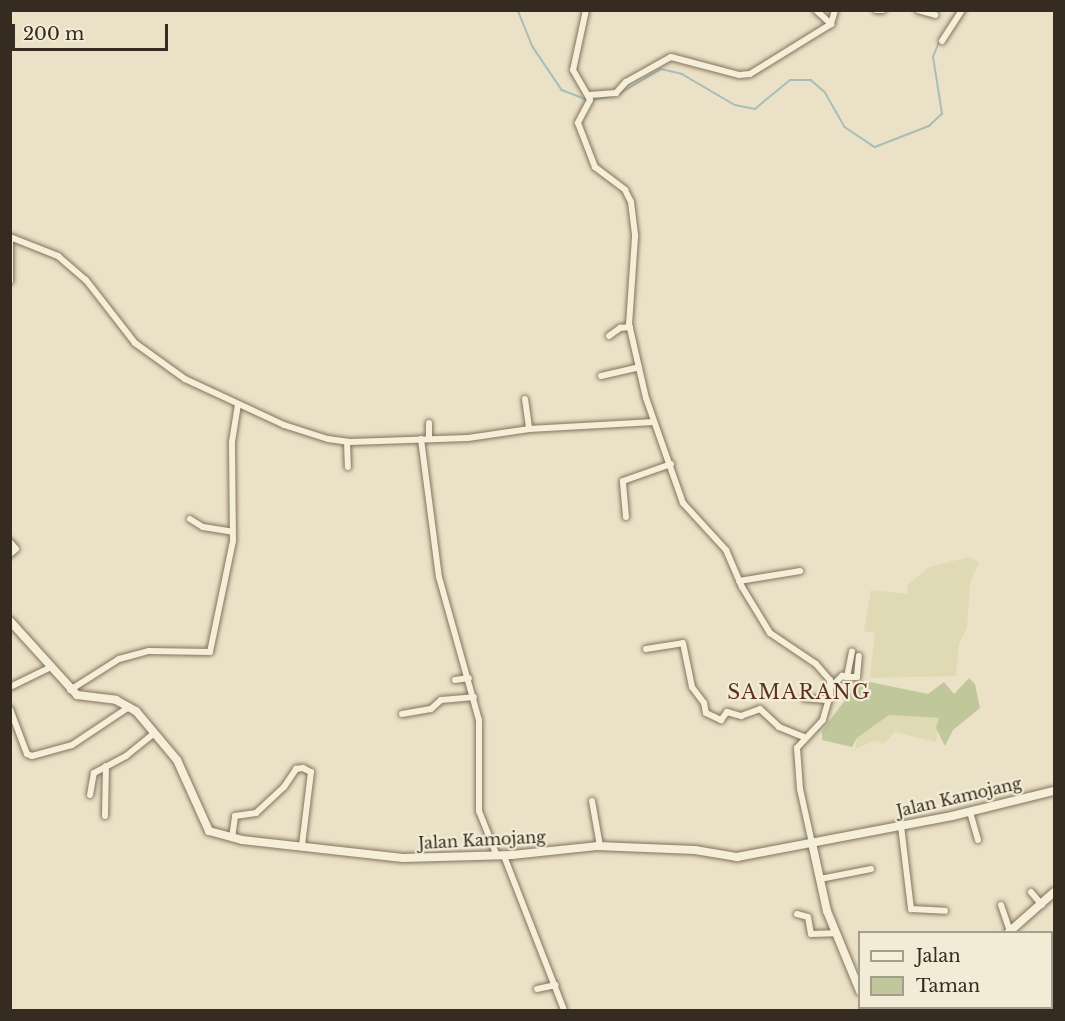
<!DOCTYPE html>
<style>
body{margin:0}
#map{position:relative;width:1065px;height:1021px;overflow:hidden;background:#eae1c6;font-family:"Libre Baskerville",serif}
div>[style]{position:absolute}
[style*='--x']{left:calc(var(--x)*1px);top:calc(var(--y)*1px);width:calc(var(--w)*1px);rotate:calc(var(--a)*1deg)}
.farmland>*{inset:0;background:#dfdab4}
.green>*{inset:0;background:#c0c79b}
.stream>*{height:1.5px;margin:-0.75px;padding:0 0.75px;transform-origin:0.75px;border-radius:0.75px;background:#a7beb8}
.roads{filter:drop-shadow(0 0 2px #83735d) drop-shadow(0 0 2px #83735d)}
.minor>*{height:6px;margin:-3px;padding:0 3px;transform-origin:3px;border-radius:3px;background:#f5eed8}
.tertiary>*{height:8px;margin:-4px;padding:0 4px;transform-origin:4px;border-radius:4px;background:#f5eed8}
.secondary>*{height:8px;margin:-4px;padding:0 4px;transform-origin:4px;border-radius:4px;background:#f5eed8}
span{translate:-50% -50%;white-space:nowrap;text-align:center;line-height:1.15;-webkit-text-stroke:4.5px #f2ebd5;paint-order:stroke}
.street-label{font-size:16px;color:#352b20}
.quarter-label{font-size:20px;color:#5e3223;letter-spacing:1.5px}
.frame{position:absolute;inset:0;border:12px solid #352b20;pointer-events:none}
.legend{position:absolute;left:858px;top:931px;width:195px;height:78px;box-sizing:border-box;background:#f2ebd5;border:2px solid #a69e8d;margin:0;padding:8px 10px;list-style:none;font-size:18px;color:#352b20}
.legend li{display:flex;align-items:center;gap:12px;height:30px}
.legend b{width:30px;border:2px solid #a69e8d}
.scale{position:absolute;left:12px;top:24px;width:156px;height:27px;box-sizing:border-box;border:3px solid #352b20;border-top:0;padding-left:8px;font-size:18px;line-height:21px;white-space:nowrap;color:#352b20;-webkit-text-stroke:4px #f2ebd5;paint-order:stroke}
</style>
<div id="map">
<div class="farmland">
<div style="clip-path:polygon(969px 557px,979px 562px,970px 583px,967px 628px,959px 644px,956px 676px,870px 678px,875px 633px,864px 631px,871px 590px,907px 594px,908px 585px,929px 567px)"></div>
<div style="clip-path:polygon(889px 715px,939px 718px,936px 742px,895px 732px,884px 743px,874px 741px,855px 749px,857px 738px)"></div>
</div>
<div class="green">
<div style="clip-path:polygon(969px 678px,975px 684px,980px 708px,953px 730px,945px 746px,936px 728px,939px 718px,889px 715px,857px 738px,852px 747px,822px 740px,822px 731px,860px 680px,928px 694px,944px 682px,954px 694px)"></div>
</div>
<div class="stream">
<div style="--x:518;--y:10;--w:40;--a:68"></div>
<div style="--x:533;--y:47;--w:52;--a:56"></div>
<div style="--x:562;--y:90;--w:28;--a:21"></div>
<div style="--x:619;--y:94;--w:49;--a:-30.8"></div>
<div style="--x:661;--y:69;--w:22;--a:13"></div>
<div style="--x:682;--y:74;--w:61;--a:30.3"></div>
<div style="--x:735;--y:105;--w:20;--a:11"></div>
<div style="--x:755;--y:109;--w:45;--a:-39.6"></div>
<div style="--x:790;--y:80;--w:21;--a:0"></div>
<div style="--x:811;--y:80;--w:18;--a:41"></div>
<div style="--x:825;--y:92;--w:40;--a:60.3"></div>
<div style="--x:845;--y:127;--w:36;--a:34"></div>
<div style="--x:875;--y:147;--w:58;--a:-21.3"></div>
<div style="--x:929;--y:126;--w:18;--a:-43"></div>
<div style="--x:942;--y:114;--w:58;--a:-99"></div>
<div style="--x:933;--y:57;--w:16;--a:-68"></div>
<div style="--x:593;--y:100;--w:21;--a:-11"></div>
</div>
<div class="roads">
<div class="minor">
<div style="--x:586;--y:10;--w:61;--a:102.2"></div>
<div style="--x:573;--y:70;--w:34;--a:60"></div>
<div style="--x:590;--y:100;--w:26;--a:118"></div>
<div style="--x:578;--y:123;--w:47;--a:68.9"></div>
<div style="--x:595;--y:167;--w:38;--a:37"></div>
<div style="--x:625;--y:190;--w:13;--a:63"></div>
<div style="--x:631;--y:202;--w:35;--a:83"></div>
<div style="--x:635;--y:237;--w:87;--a:93.9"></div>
<div style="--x:629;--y:324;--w:76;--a:77.1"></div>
<div style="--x:646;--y:398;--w:111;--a:70.6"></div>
<div style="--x:683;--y:503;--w:64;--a:47.5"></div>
<div style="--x:726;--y:550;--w:40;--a:66.6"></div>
<div style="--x:742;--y:587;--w:54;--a:58.7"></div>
<div style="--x:770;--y:633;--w:55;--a:34"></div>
<div style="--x:816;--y:664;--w:21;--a:49"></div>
<div style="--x:830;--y:680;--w:15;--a:90"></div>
<div style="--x:830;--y:695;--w:26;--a:106"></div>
<div style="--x:823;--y:720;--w:38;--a:133"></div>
<div style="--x:797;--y:748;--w:41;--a:85.8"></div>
<div style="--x:800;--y:789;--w:55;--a:77.5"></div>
<div style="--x:816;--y:10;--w:21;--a:43"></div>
<div style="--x:831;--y:24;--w:15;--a:-74"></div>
<div style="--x:876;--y:10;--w:7;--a:0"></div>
<div style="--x:918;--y:10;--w:18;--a:16"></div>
<div style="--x:942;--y:41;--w:37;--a:-57"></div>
<div style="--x:589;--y:95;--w:27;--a:-4"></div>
<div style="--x:616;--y:93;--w:15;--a:-48"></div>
<div style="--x:626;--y:82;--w:51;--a:-29.1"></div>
<div style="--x:671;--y:57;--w:70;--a:14.8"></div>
<div style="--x:739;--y:75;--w:11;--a:-5"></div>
<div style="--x:750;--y:74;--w:95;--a:-31.7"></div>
<div style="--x:10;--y:237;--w:52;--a:21.6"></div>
<div style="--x:58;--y:256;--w:37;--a:41"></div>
<div style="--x:86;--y:280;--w:80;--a:52.1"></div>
<div style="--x:135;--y:343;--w:62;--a:35.8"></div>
<div style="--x:185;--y:379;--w:109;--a:24.9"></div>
<div style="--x:284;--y:425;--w:46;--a:17.7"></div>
<div style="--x:328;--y:439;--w:22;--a:8"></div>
<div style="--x:350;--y:442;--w:118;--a:-1.9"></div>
<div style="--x:468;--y:438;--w:62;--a:-8.4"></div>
<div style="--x:529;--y:429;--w:125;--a:-3.2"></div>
<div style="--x:10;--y:240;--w:41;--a:90"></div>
<div style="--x:609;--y:336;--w:14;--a:-36"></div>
<div style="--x:620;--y:328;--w:10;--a:-6"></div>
<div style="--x:601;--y:376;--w:39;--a:-13"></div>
<div style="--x:525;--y:399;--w:30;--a:82"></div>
<div style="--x:421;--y:439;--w:139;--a:82.6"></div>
<div style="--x:439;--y:577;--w:148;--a:74.4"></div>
<div style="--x:479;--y:720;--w:91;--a:90"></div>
<div style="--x:479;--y:811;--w:48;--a:68.2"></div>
<div style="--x:429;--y:439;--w:16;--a:-90"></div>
<div style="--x:347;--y:442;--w:25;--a:88"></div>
<div style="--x:626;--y:517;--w:36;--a:-95"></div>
<div style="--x:623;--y:481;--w:51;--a:-19.5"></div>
<div style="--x:190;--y:519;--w:15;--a:32"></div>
<div style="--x:203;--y:527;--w:30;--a:9"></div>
<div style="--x:10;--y:542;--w:9;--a:49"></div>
<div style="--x:16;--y:549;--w:8;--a:140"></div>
<div style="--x:739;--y:581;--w:62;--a:-9.3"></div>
<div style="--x:646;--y:649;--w:37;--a:-9"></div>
<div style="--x:683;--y:643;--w:45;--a:78.4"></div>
<div style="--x:692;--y:687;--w:20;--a:53"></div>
<div style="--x:704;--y:703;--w:10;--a:79"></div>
<div style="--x:706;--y:713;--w:17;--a:25"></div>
<div style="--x:721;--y:720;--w:10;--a:-53"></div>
<div style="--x:727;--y:712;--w:15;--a:16"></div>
<div style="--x:741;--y:716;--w:20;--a:-20"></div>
<div style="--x:760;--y:709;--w:26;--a:43"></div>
<div style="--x:779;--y:727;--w:27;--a:22"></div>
<div style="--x:846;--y:677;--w:11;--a:0"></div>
<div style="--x:857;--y:677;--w:21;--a:-85"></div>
<div style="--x:455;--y:680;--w:14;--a:-8"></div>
<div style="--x:10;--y:687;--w:46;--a:-26"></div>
<div style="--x:831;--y:687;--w:16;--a:-45"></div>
<div style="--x:842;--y:676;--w:5;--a:11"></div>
<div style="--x:847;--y:677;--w:26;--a:-79"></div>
<div style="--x:70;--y:690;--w:58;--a:-32.3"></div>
<div style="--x:119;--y:659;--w:31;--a:-15"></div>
<div style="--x:149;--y:651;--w:61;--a:0.9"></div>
<div style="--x:210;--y:652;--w:113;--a:-78.3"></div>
<div style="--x:233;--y:541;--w:99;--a:-90.6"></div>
<div style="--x:232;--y:442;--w:37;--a:-81"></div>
<div style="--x:804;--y:698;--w:25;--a:5"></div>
<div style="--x:10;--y:709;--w:48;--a:69.3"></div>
<div style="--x:27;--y:754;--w:5;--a:22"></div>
<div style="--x:32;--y:756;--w:41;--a:-15.4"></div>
<div style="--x:72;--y:745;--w:69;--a:-33.7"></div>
<div style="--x:402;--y:714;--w:29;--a:-10"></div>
<div style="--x:431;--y:709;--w:13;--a:-42"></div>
<div style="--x:441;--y:700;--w:33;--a:-5"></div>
<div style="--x:90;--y:795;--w:22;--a:-80"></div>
<div style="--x:94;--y:773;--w:36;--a:-28"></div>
<div style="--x:126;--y:756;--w:36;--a:-39"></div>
<div style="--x:592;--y:801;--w:46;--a:79.9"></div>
<div style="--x:970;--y:812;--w:29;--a:74"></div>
<div style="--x:105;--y:816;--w:50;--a:-88.9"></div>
<div style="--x:901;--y:826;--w:84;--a:83.1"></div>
<div style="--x:911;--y:909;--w:34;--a:3"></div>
<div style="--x:232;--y:838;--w:22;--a:-82"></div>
<div style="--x:235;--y:816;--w:21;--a:-8"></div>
<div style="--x:256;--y:813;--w:38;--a:-43"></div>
<div style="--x:284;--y:787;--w:22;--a:-56"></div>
<div style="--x:296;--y:769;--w:7;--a:-8"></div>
<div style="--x:303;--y:768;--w:9;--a:27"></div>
<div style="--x:311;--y:772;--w:74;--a:97"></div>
<div style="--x:504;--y:856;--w:165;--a:68.7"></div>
<div style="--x:820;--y:879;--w:52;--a:-11.1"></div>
<div style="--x:1031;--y:892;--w:17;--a:50"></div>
<div style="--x:1001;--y:905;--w:28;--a:71"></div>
<div style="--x:797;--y:914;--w:11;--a:15"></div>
<div style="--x:808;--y:917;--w:17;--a:80"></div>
<div style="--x:811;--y:934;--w:23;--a:-2"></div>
<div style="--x:537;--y:989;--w:19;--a:-12"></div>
<div style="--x:1004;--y:1008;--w:2;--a:90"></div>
<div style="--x:989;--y:1010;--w:6;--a:-18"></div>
<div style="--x:1030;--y:1010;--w:3;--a:-45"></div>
</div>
<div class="tertiary">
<div style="--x:812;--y:843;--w:70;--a:77.6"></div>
<div style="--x:827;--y:911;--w:87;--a:67.6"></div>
<div style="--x:866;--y:1008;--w:2;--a:63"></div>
</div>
<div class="secondary">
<div style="--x:10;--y:621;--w:100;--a:47.8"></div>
<div style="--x:77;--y:695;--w:39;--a:7"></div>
<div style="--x:116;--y:700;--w:23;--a:29"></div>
<div style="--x:136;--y:711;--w:64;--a:50.1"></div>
<div style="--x:177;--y:760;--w:78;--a:65.7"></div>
<div style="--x:209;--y:831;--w:34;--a:15"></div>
<div style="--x:242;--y:840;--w:162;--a:6.4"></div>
<div style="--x:403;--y:858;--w:109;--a:-1.6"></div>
<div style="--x:512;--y:855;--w:85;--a:-6"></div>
<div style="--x:597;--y:846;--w:98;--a:2.3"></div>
<div style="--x:695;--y:850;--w:43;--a:9.5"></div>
<div style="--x:737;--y:857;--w:219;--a:-10.8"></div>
<div style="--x:952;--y:816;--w:105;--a:-13.8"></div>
<div style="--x:1009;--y:932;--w:60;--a:-41.6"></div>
<div style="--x:911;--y:1010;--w:4;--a:-27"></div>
</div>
</div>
<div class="street-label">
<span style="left:959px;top:797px;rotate:-13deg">Jalan Kamojang</span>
<span style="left:482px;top:840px;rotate:-3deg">Jalan Kamojang</span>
</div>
<div class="quarter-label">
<span style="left:799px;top:692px">SAMARANG</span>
</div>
<div class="frame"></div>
<ul class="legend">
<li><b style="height:8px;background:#f5eed8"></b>Jalan</li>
<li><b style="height:16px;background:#c0c79b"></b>Taman</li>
</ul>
<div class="scale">200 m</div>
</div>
